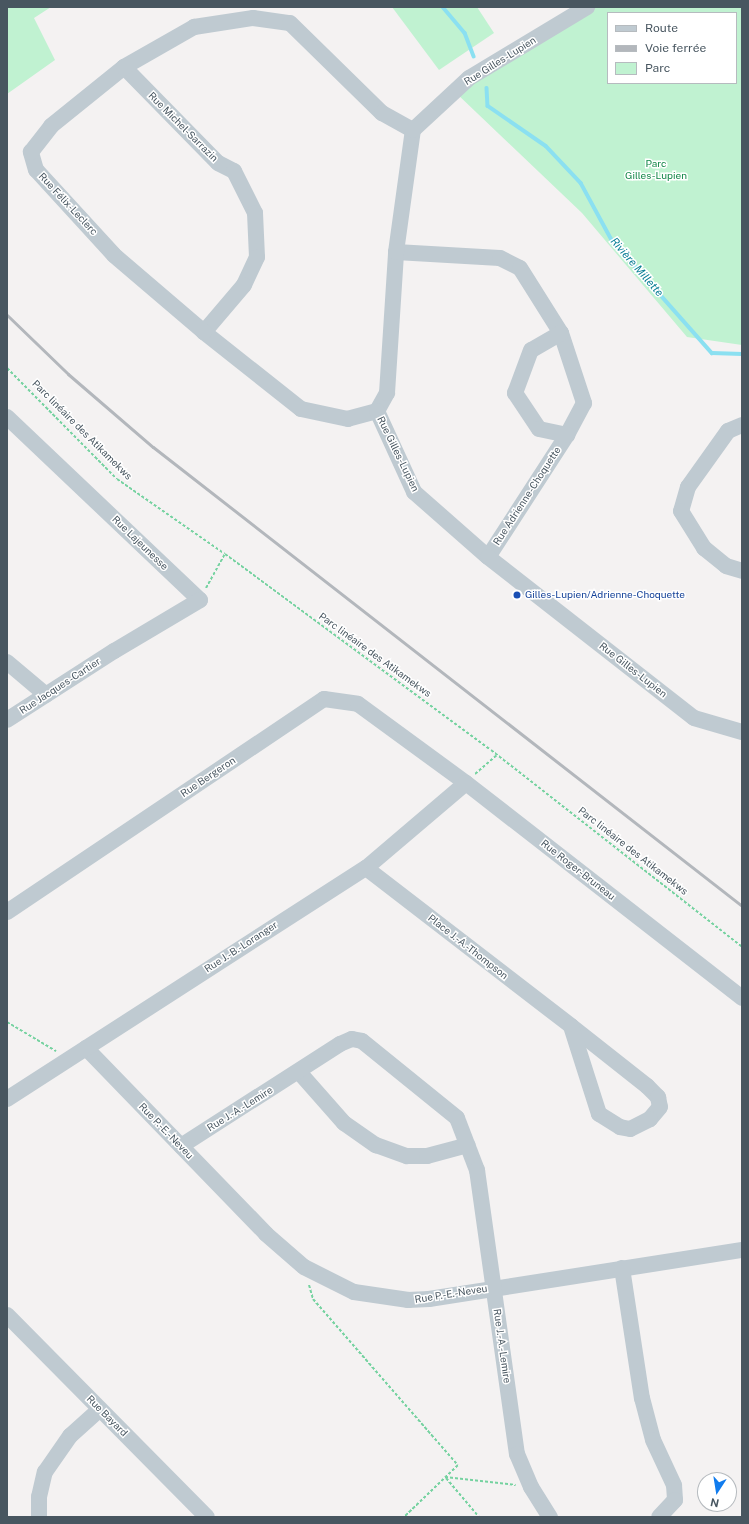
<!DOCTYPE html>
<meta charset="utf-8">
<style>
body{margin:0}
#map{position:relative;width:749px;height:1524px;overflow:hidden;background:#f4f2f2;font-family:"Public Sans",sans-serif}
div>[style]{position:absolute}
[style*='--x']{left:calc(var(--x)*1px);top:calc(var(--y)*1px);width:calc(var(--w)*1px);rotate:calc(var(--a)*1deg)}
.green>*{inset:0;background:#c0f2d1}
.stream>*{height:3.5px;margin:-1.75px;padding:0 1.75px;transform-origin:1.75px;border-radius:1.75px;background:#8be0f1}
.path>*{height:2px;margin-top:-1px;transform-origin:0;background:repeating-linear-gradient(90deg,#75d2a0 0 3px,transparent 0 5px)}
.minor>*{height:16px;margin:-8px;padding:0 8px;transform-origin:8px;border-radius:8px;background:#bfcad1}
.rail>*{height:3px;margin:-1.5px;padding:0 1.5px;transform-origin:1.5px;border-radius:1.5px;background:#b3b7bc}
.dots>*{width:11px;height:11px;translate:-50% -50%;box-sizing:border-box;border:2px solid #fff;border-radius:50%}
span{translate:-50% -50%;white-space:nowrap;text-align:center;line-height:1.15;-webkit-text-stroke:3px #fff;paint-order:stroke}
.street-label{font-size:10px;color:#485660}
.park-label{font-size:10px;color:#138748}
.transit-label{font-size:10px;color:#164399}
.left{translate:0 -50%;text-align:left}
.water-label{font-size:11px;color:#087e95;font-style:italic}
.frame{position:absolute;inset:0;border:8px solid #485660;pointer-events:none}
.legend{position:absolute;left:607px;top:12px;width:130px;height:72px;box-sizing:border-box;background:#fff;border:1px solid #b6bbbf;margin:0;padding:5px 7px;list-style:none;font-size:12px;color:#485660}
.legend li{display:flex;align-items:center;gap:8px;height:20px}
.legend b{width:20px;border:1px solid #b6bbbf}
.north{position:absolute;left:697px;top:1472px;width:40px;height:40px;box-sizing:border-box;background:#fff;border:1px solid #b6bbbf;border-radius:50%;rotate:192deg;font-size:11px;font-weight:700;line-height:16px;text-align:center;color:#485660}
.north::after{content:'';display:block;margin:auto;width:14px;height:18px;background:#117cee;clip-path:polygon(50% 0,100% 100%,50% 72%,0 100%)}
</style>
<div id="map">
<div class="green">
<div style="clip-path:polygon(7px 7px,51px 7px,34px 18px,55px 60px,7px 94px)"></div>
<div style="clip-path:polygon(392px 7px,477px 7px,494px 33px,439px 70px)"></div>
<div style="clip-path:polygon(evenodd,589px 7px,742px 7px,742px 345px,687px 337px,582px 213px,455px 92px,589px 7px,608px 13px,736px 13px,736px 83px,608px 83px,608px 13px)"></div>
</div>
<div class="stream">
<div style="--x:443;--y:7;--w:34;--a:50"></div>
<div style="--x:465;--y:33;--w:25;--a:69"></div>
<div style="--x:487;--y:88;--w:18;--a:87"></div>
<div style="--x:488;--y:106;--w:70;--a:34.6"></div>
<div style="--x:546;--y:146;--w:51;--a:46.6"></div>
<div style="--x:581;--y:183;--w:65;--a:61.5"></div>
<div style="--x:612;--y:240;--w:151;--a:48.5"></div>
<div style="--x:712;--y:353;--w:30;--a:2"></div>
</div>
<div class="path">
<div style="--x:7;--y:368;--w:156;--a:45.3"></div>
<div style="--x:117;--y:479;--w:131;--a:34.8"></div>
<div style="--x:225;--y:554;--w:330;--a:36.4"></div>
<div style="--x:491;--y:750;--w:319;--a:38.1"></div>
<div style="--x:206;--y:588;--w:39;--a:-61"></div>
<div style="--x:475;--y:774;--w:29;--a:-41"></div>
<div style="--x:7;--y:1022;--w:57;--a:30.6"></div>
<div style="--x:309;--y:1285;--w:15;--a:74"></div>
<div style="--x:313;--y:1299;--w:220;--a:48.9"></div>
<div style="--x:458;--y:1465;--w:75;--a:136.1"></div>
<div style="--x:445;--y:1477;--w:71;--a:6.4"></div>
<div style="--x:446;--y:1478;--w:51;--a:49.8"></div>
</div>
<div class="minor">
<div style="--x:124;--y:67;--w:134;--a:45.6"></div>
<div style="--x:218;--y:163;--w:18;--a:27"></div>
<div style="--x:234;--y:171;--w:47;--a:63.4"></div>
<div style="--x:255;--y:213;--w:44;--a:87.4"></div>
<div style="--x:257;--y:257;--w:31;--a:115"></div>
<div style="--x:244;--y:285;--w:62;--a:130.4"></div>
<div style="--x:396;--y:252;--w:104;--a:3.3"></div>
<div style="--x:500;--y:258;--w:22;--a:27"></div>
<div style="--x:520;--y:268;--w:77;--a:57.8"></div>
<div style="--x:561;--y:333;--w:74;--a:71.8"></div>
<div style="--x:584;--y:403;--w:36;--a:118"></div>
<div style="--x:567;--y:435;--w:145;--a:122.9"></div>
<div style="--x:561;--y:333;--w:34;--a:150"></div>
<div style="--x:531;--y:350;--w:46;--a:110.4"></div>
<div style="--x:515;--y:393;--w:43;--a:56.3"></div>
<div style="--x:539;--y:429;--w:29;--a:12"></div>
<div style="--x:377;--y:411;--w:30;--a:165"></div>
<div style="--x:348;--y:419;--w:48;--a:-168"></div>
<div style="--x:301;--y:409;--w:124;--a:-141.6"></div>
<div style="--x:204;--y:332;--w:118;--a:-139.5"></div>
<div style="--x:114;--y:255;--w:115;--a:-132.5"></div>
<div style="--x:36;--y:170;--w:19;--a:-106"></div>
<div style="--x:31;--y:152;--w:33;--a:-52"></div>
<div style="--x:51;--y:126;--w:94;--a:-38.9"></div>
<div style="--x:124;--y:67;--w:81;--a:-29.7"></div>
<div style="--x:194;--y:27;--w:60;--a:-8.7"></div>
<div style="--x:253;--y:18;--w:37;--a:8"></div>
<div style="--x:290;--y:23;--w:129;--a:44.4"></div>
<div style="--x:382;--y:113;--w:35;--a:29"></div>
<div style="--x:377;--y:411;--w:21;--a:-61"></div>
<div style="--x:387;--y:393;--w:141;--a:-86.3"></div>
<div style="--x:396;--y:252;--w:123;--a:-82.1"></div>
<div style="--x:413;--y:130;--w:76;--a:-42.9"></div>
<div style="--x:469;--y:78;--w:138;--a:-31"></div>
<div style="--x:377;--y:411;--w:89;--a:65.4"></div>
<div style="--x:414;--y:492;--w:98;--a:41.3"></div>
<div style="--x:488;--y:557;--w:261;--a:38"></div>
<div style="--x:694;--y:718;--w:50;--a:16.3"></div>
<div style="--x:7;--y:417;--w:266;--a:43.5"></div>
<div style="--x:200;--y:600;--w:100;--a:149.3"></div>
<div style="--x:114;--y:651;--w:127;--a:147.2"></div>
<div style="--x:742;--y:425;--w:15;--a:157"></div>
<div style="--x:728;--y:431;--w:69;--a:125.5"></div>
<div style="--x:688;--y:487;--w:25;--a:106"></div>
<div style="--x:681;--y:511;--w:44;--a:58.1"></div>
<div style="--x:704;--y:548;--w:28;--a:39"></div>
<div style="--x:726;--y:566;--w:17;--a:17"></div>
<div style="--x:7;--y:662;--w:51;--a:40.2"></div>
<div style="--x:366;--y:868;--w:259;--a:37.6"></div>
<div style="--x:571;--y:1026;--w:97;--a:38.3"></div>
<div style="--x:647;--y:1086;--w:16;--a:45"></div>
<div style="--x:658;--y:1097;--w:10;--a:79"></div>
<div style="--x:660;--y:1107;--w:16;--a:130"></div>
<div style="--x:650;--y:1119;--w:22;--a:153"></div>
<div style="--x:630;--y:1129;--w:10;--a:-169"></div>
<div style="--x:620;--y:1127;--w:25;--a:-148"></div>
<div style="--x:599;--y:1114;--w:92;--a:-107.7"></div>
<div style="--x:7;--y:912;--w:382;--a:-33.9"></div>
<div style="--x:324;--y:699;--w:34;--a:8"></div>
<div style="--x:358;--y:704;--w:134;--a:36.2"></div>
<div style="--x:466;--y:783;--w:350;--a:37.9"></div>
<div style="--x:86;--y:1048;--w:259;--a:45.9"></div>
<div style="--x:266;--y:1234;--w:50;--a:41"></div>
<div style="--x:304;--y:1267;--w:56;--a:26.6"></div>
<div style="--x:354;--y:1292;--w:55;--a:8.4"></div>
<div style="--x:408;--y:1300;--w:21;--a:-3"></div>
<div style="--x:429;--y:1299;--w:317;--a:-8.9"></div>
<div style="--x:299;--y:1072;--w:68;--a:48.6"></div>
<div style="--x:344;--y:1123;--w:39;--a:35"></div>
<div style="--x:376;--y:1145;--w:33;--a:20"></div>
<div style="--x:407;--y:1156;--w:20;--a:0"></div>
<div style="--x:427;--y:1156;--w:42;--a:-15"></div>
<div style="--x:7;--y:1099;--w:427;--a:-32.8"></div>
<div style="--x:366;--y:868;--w:131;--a:-40.4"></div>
<div style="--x:181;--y:1146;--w:189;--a:-32.7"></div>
<div style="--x:340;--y:1044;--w:13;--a:-23"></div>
<div style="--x:352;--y:1039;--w:10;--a:11"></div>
<div style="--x:362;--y:1041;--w:122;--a:39"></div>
<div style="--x:457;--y:1118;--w:56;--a:69"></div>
<div style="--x:477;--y:1170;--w:287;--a:82"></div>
<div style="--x:517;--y:1454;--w:36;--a:67"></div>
<div style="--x:531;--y:1487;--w:36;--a:58"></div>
<div style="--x:622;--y:1268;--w:132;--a:81.3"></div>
<div style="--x:642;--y:1398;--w:43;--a:75.3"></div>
<div style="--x:653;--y:1440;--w:50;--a:65"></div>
<div style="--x:674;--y:1485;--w:15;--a:86"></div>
<div style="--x:675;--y:1500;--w:23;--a:133"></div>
<div style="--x:7;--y:1315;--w:284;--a:45.3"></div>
<div style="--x:39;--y:1517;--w:20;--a:-90"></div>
<div style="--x:39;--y:1497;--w:26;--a:-77"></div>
<div style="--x:45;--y:1472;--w:44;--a:-55.2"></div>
<div style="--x:70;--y:1436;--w:40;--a:-42"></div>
</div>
<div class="rail">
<div style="--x:7;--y:315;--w:85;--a:44"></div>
<div style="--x:68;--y:374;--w:112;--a:40.7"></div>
<div style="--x:153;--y:447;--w:747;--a:37.93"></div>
</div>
<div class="dots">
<div style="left:517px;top:595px;background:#1a4fb4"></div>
</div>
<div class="street-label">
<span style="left:500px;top:61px;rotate:-32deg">Rue Gilles-Lupien</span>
<span style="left:183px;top:127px;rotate:45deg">Rue Michel-Sarrazin</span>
<span style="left:68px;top:204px;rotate:47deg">Rue Félix-Leclerc</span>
<span style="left:82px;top:430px;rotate:45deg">Parc linéaire des Atikamekws</span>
<span style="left:398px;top:454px;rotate:64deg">Rue Gilles-Lupien</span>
<span style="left:527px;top:496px;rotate:-57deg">Rue Adrienne-Choquette</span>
<span style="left:140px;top:543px;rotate:44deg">Rue Lajeunesse</span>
<span style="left:375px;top:655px;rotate:36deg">Parc linéaire des Atikamekws</span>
<span style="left:633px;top:670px;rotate:38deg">Rue Gilles-Lupien</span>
<span style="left:60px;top:686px;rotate:-33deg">Rue Jacques-Cartier</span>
<span style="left:208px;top:777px;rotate:-34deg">Rue Bergeron</span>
<span style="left:633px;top:851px;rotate:38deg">Parc linéaire des Atikamekws</span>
<span style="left:578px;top:870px;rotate:38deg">Rue Roger-Bruneau</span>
<span style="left:241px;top:947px;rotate:-33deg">Rue J.-B.-Loranger</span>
<span style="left:468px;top:947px;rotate:38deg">Place J.-A.-Thompson</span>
<span style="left:240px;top:1109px;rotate:-32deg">Rue J.-A.-Lemire</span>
<span style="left:166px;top:1131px;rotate:46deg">Rue P.-E.-Neveu</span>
<span style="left:451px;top:1294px;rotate:-9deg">Rue P.-E.-Neveu</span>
<span style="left:502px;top:1346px;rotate:82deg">Rue J.-A.-Lemire</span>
<span style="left:107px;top:1416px;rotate:45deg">Rue Bayard</span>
</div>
<div class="park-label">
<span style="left:656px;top:169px">Parc<br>Gilles-Lupien</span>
</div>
<div class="transit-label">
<span class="left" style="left:525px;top:595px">Gilles-Lupien/Adrienne-Choquette</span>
</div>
<div class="water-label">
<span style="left:637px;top:267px;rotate:49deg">Rivière Millette</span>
</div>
<div class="frame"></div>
<ul class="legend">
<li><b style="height:5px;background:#bfcad1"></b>Route</li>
<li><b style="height:5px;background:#b3b7bc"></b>Voie ferrée</li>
<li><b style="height:11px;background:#c0f2d1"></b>Parc</li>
</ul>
<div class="north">N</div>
</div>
